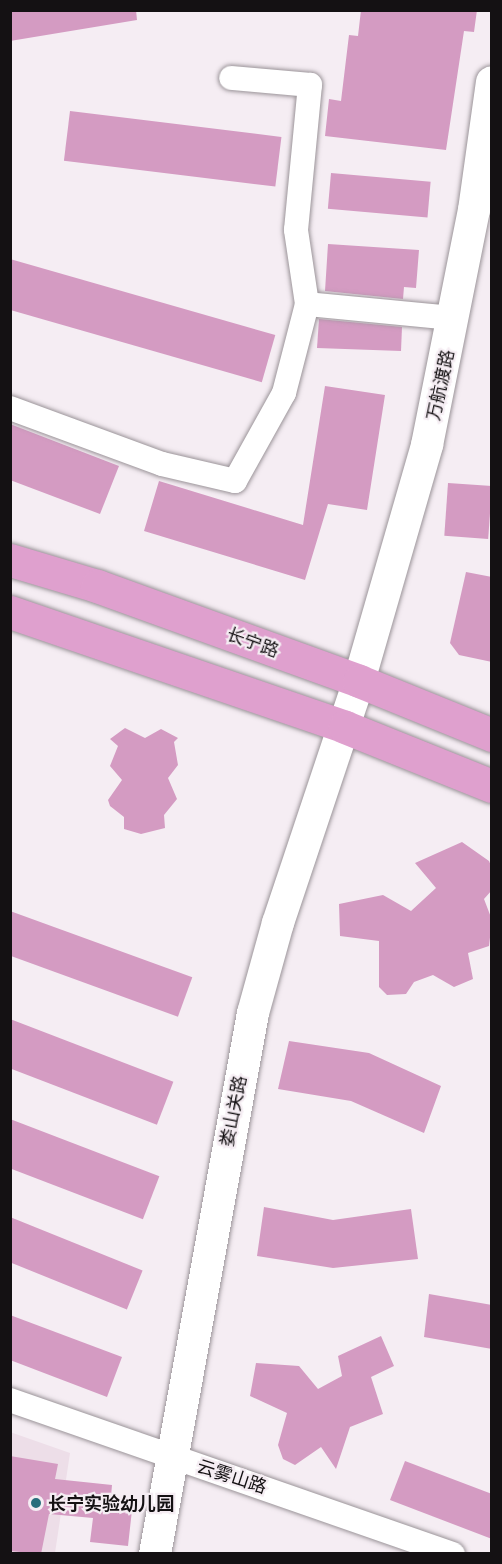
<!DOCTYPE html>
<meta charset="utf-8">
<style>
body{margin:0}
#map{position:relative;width:502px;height:1564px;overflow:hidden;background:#f5edf3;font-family:"Exo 2","Noto Sans SC",sans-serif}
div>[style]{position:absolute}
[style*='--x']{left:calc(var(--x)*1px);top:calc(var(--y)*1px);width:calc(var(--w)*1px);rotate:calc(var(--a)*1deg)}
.built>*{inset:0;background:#eddee8}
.building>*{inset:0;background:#d49bc2;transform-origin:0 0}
.roads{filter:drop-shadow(0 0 2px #9b9499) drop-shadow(0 0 2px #9b9499)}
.minor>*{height:24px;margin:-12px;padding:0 12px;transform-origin:12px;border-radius:12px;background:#fff}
.tertiary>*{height:32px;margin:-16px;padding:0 16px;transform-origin:16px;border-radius:16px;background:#fff}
.primary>*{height:33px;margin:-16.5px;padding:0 16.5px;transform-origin:16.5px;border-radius:16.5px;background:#dfa0ce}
.dots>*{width:16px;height:16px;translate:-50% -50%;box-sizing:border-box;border:3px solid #f5edf3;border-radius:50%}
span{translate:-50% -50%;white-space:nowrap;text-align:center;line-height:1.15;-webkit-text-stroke:4.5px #f5edf3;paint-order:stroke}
.street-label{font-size:18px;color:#141113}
.poi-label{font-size:18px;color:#141113;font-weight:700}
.left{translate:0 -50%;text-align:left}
.frame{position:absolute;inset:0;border:12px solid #141113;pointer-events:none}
</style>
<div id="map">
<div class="built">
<div style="clip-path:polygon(10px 1432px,70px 1453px,55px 1553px,11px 1553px)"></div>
</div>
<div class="building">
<div style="clip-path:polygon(10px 10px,136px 10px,137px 20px,10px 41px)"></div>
<div style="clip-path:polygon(361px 10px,477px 10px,474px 32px,464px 31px,446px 150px,325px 136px,329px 99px,341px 101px,349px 35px,358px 36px)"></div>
<div style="left:70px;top:111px;width:213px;height:50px;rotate:7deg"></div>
<div style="left:331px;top:173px;width:100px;height:36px;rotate:5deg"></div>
<div style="clip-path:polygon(328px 244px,419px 250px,416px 288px,404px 287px,403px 299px,325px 291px)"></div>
<div style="left:10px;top:259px;width:276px;height:49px;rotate:16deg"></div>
<div style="clip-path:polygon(319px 319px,402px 327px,401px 351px,317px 348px)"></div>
<div style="clip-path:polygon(325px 386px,385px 395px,367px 510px,328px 504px,305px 580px,144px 531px,159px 481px,303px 525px)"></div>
<div style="clip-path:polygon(10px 424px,119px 466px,100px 514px,10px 480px)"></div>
<div style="left:448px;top:483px;width:44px;height:53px;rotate:4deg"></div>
<div style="clip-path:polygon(466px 572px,492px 577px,492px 662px,459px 655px,450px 643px)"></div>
<div style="clip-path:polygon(125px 728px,145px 738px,161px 729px,178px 738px,174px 742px,178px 765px,168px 778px,177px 799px,164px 815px,165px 828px,141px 834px,124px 829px,124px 817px,110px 806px,108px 800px,122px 780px,110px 766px,118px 746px,110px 739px)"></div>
<div style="clip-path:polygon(462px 842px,489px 861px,492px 868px,492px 890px,484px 899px,492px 920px,489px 946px,468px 953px,473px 979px,454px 987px,433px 975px,414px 982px,406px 994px,387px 995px,379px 987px,379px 941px,340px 936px,339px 904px,383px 895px,411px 911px,436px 888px,415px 863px)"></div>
<div style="left:10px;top:911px;width:194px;height:42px;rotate:20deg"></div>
<div style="left:10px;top:1019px;width:175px;height:46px;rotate:21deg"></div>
<div style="clip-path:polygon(289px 1041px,369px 1053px,441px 1086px,424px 1133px,351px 1101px,278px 1089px)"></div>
<div style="left:10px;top:1119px;width:160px;height:46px;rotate:21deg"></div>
<div style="clip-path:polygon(264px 1207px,333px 1220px,411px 1209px,418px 1259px,333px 1268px,257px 1256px)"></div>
<div style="left:10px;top:1217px;width:143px;height:42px;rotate:22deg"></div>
<div style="clip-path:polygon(429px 1294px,492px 1305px,492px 1349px,424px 1337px)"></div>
<div style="clip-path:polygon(10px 1315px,122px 1357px,107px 1397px,10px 1360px)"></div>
<div style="clip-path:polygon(381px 1336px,394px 1366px,371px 1377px,383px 1414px,350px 1427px,336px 1469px,321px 1447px,295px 1465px,283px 1459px,278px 1445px,287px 1413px,250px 1396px,256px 1363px,299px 1366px,318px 1389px,342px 1376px,338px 1356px)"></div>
<div style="clip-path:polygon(10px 1456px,58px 1464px,55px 1479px,112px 1485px,110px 1508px,132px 1510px,128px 1546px,90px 1542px,93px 1518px,49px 1514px,41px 1554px,10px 1551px)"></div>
<div style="clip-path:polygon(405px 1461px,492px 1494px,492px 1539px,390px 1500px)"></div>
</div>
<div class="roads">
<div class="minor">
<div style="--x:307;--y:304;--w:147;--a:5.5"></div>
<div style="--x:10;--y:408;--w:162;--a:20.2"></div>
<div style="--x:162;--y:464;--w:75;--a:13.1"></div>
<div style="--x:235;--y:481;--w:101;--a:-60.9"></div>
<div style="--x:284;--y:393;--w:92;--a:-75.5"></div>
<div style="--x:307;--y:304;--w:75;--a:-98.5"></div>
<div style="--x:296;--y:230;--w:146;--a:-84.5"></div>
<div style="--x:310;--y:85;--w:79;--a:-174.9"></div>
<div style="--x:10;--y:1400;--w:469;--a:19.2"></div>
</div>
<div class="tertiary">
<div style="--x:155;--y:1554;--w:550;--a:-79.73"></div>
<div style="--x:253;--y:1013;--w:93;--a:-74.5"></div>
<div style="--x:278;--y:923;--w:255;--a:-71.5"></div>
<div style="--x:359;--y:681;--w:246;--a:-73.9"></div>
<div style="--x:427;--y:445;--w:240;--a:-78.7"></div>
<div style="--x:474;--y:210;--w:129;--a:-82"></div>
</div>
<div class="primary">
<div style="--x:10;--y:560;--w:91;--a:16.6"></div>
<div style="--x:97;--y:586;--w:279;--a:19.9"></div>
<div style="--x:359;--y:681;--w:144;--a:22.1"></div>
<div style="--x:10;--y:612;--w:354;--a:18.9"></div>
<div style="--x:345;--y:727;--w:158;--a:21.9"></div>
</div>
</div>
<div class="dots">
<div style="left:36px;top:1503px;background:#286e7c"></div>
</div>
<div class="street-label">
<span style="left:440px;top:385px;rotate:-78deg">万航渡路</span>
<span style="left:253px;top:642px;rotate:20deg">长宁路</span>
<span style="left:233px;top:1111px;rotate:-79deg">娄山关路</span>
<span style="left:232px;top:1476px;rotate:18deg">云雾山路</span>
</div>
<div class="poi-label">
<span class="left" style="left:48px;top:1503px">长宁实验幼儿园</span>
</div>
<div class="frame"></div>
</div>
